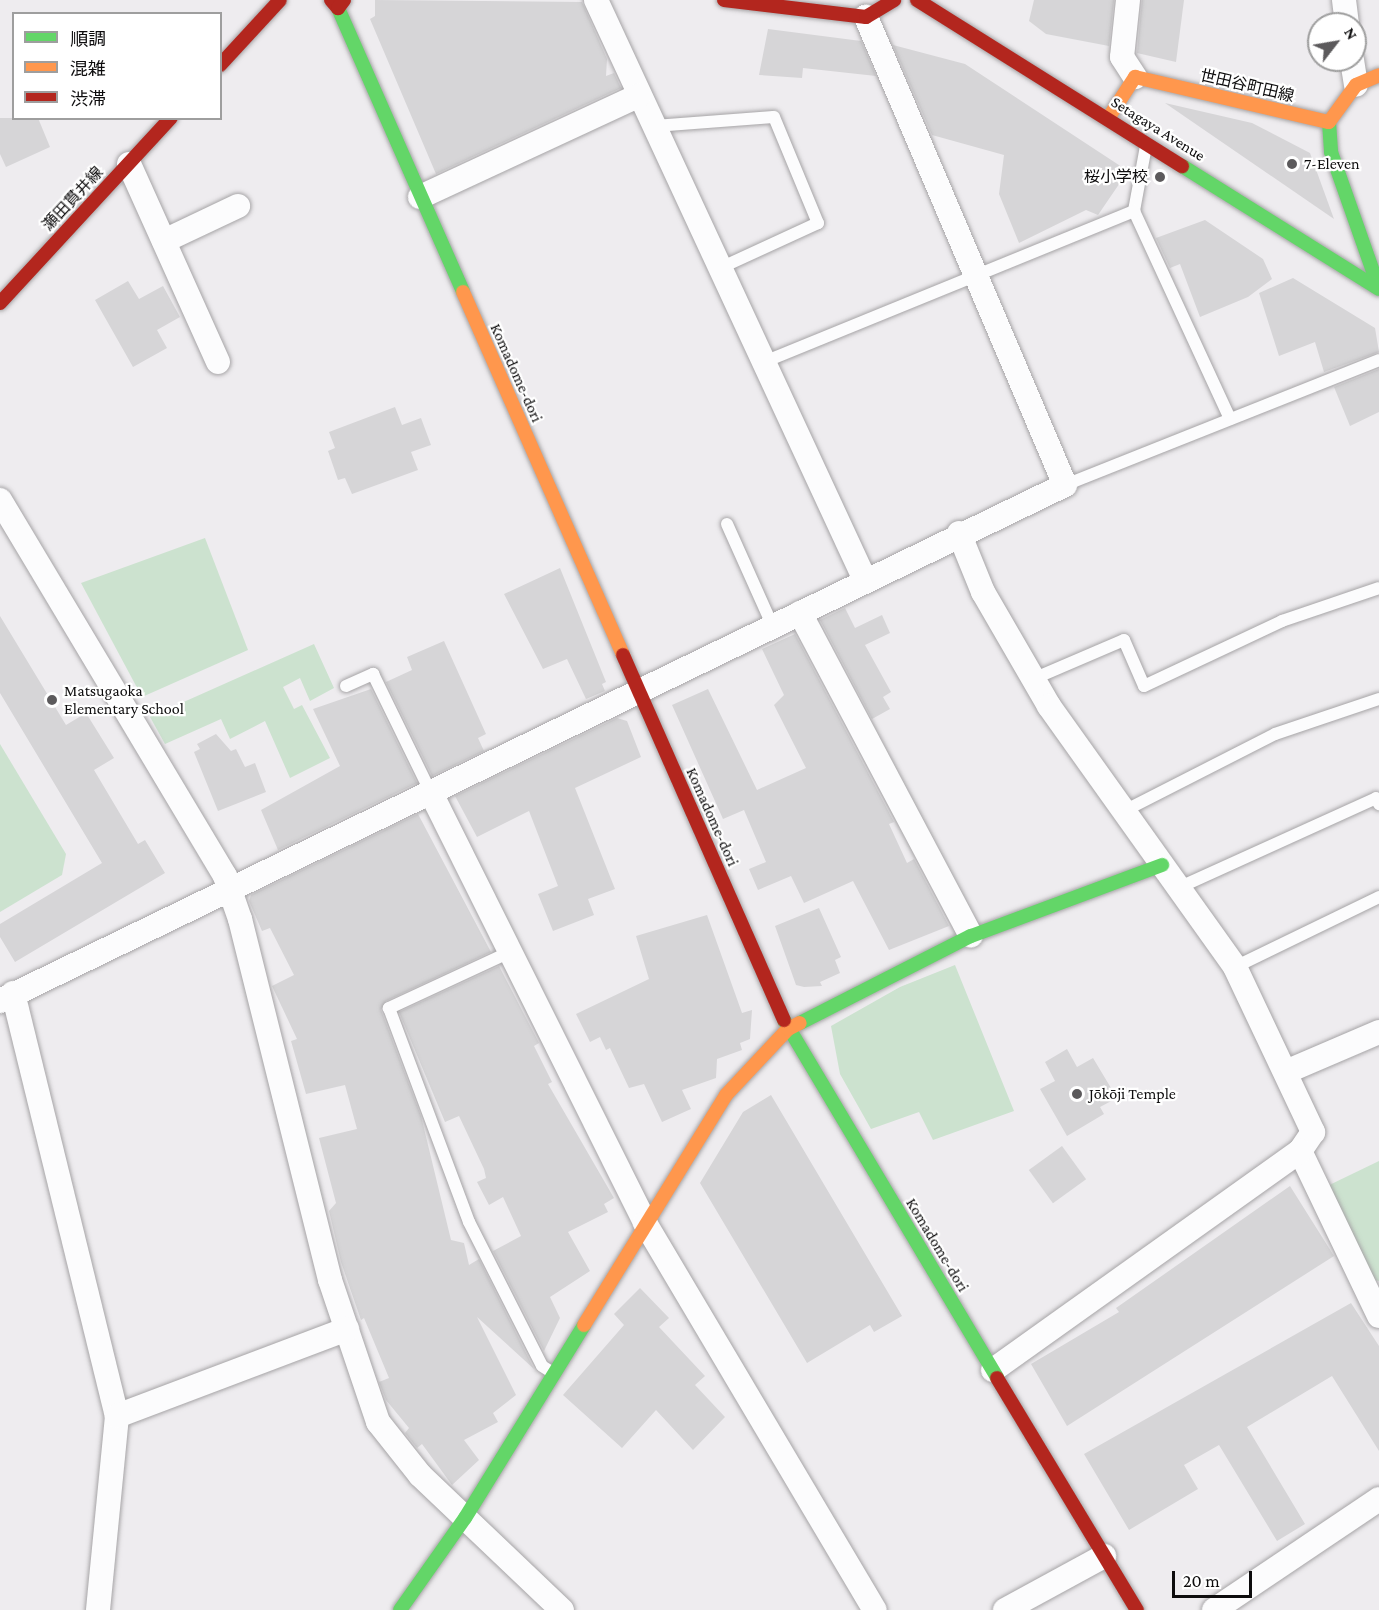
<!DOCTYPE html>
<meta charset="utf-8">
<style>
body{margin:0}
#map{position:relative;width:1379px;height:1610px;overflow:hidden;background:#eeecef;font-family:"Crimson Pro","Noto Sans JP",serif}
div>[style]{position:absolute}
[style*='--x']{left:calc(var(--x)*1px);top:calc(var(--y)*1px);width:calc(var(--w)*1px);rotate:calc(var(--a)*1deg)}
.green>*{inset:0;background:#cce2cf}
.building>*{inset:0;background:#d6d5d7;transform-origin:0 0}
.roads{filter:drop-shadow(0 0 2px #a6a4a6) drop-shadow(0 0 2px #a6a4a6)}
.lane>*{height:12px;margin:-6px;padding:0 6px;transform-origin:6px;border-radius:6px;background:#fcfcfd}
.street>*{height:24px;margin:-12px;padding:0 12px;transform-origin:12px;border-radius:12px;background:#fcfcfd}
.fast>*{height:14px;margin:-7px;padding:0 7px;transform-origin:7px;border-radius:7px;background:#63d668}
.slow>*{height:14px;margin:-7px;padding:0 7px;transform-origin:7px;border-radius:7px;background:#ff974d}
.jam>*{height:14px;margin:-7px;padding:0 7px;transform-origin:7px;border-radius:7px;background:#b3261e}
.dots>*{width:16px;height:16px;translate:-50% -50%;box-sizing:border-box;border:3px solid #fff;border-radius:50%}
span{translate:-50% -50%;white-space:nowrap;text-align:center;line-height:1.15;-webkit-text-stroke:4.5px #fff;paint-order:stroke}
.street-label{font-size:16px;color:#0d0c0d}
.poi-label{font-size:16px;color:#0d0c0d}
.left{translate:0 -50%;text-align:left}
.right{translate:-100% -50%;text-align:right}
.legend{position:absolute;left:12px;top:12px;width:210px;height:108px;box-sizing:border-box;background:#fff;border:2px solid #9e9e9e;margin:0;padding:8px 10px;list-style:none;font-size:18px;color:#0d0c0d}
.legend li{display:flex;align-items:center;gap:12px;height:30px}
.legend b{width:30px;border:2px solid #9e9e9e}
.north{position:absolute;left:1307px;top:12px;width:60px;height:60px;box-sizing:border-box;background:#fff;border:2px solid #9e9e9e;border-radius:50%;rotate:59deg;font-size:16px;font-weight:700;line-height:24px;text-align:center;color:#0d0c0d}
.north::after{content:'';display:block;margin:auto;width:21px;height:27px;background:#5c5a5c;clip-path:polygon(50% 0,100% 100%,50% 72%,0 100%)}
.scale{position:absolute;left:1172px;top:1571px;width:80px;height:27px;box-sizing:border-box;border:3px solid #0d0c0d;border-top:0;padding-left:8px;font-size:18px;line-height:21px;white-space:nowrap;color:#0d0c0d;-webkit-text-stroke:4px #fff;paint-order:stroke}
</style>
<div id="map">
<div class="green">
<div style="clip-path:polygon(205px 538px,248px 650px,142px 697px,81px 583px)"></div>
<div style="clip-path:polygon(314px 644px,334px 688px,310px 701px,300px 678px,283px 687px,294px 709px,302px 705px,330px 758px,290px 778px,265px 721px,230px 739px,221px 719px,165px 744px,150px 717px)"></div>
<div style="clip-path:polygon(0 744px,66px 854px,62px 875px,0 912px)"></div>
<div style="clip-path:polygon(955px 965px,1014px 1111px,933px 1140px,919px 1112px,871px 1129px,840px 1074px,831px 1026px,900px 987px)"></div>
<div style="clip-path:polygon(1379px 1161px,1379px 1281px,1366px 1279px,1321px 1189px)"></div>
</div>
<div class="building">
<div style="clip-path:polygon(375px 0,582px 2px,607px 59px,606px 76px,614px 73px,621px 88px,436px 174px,370px 19px,375px 16px)"></div>
<div style="clip-path:polygon(1034px 0,1114px 0,1109px 46px,1046px 34px,1029px 21px)"></div>
<div style="clip-path:polygon(1142px 0,1184px 0,1176px 62px,1137px 53px)"></div>
<div style="clip-path:polygon(768px 29px,861px 41px,876px 76px,803px 68px,802px 78px,759px 75px)"></div>
<div style="clip-path:polygon(893px 45px,965px 64px,1128px 171px,1098px 215px,1086px 210px,1019px 243px,999px 194px,1004px 155px,932px 135px)"></div>
<div style="clip-path:polygon(1165px 103px,1252px 123px,1310px 153px,1334px 219px)"></div>
<div style="clip-path:polygon(0 118px,38px 118px,50px 147px,6px 167px,0 154px)"></div>
<div style="clip-path:polygon(1205px 220px,1263px 259px,1272px 279px,1248px 297px,1200px 317px,1180px 264px,1170px 268px,1156px 238px)"></div>
<div style="clip-path:polygon(1293px 278px,1375px 328px,1379px 352px,1324px 372px,1315px 342px,1279px 356px,1259px 293px)"></div>
<div style="clip-path:polygon(128px 281px,139px 299px,163px 286px,180px 317px,157px 330px,167px 348px,133px 367px,95px 300px)"></div>
<div style="clip-path:polygon(1379px 369px,1379px 412px,1350px 426px,1334px 387px)"></div>
<div style="clip-path:polygon(395px 407px,402px 425px,421px 418px,431px 445px,411px 452px,418px 470px,352px 494px,345px 478px,338px 480px,328px 451px,335px 448px,329px 432px)"></div>
<div style="clip-path:polygon(560px 568px,606px 682px,602px 684px,605px 691px,586px 699px,567px 659px,543px 669px,504px 594px)"></div>
<div style="clip-path:polygon(845px 608px,855px 628px,882px 615px,890px 633px,865px 645px,891px 692px,883px 697px,890px 709px,872px 719px,820px 620px)"></div>
<div style="clip-path:polygon(0 616px,66px 725px,86px 713px,114px 758px,94px 770px,138px 844px,145px 840px,165px 873px,15px 962px,0 937px,0 924px,102px 863px,0 693px)"></div>
<div style="clip-path:polygon(795px 634px,894px 822px,889px 824px,907px 863px,914px 859px,949px 926px,889px 950px,853px 881px,804px 903px,791px 876px,758px 890px,749px 869px,766px 862px,744px 810px,723px 819px,672px 705px,708px 689px,757px 790px,806px 768px,774px 705px,784px 695px,762px 649px)"></div>
<div style="clip-path:polygon(444px 641px,486px 734px,478px 738px,484px 751px,432px 776px,386px 682px,412px 670px,407px 657px)"></div>
<div style="clip-path:polygon(371px 689px,417px 783px,278px 850px,261px 810px,340px 766px,313px 709px)"></div>
<div style="clip-path:polygon(617px 718px,627px 721px,641px 757px,575px 788px,615px 889px,588px 899px,594px 915px,553px 931px,538px 894px,558px 886px,529px 811px,477px 837px,455px 796px)"></div>
<div style="clip-path:polygon(216px 734px,231px 751px,236px 749px,245px 767px,255px 763px,266px 792px,218px 811px,194px 752px,200px 749px,197px 744px)"></div>
<div style="clip-path:polygon(418px 814px,491px 952px,386px 1001px,381px 1010px,421px 1116px,451px 1240px,464px 1243px,469px 1265px,479px 1259px,534px 1369px,477px 1317px,516px 1395px,493px 1413px,498px 1422px,464px 1440px,479px 1460px,452px 1485px,422px 1444px,417px 1448px,405px 1433px,409px 1428px,386px 1400px,379px 1382px,389px 1378px,364px 1318px,361px 1320px,341px 1262px,329px 1211px,336px 1203px,319px 1138px,357px 1129px,345px 1085px,306px 1094px,291px 1041px,297px 1039px,272px 986px,294px 975px,270px 928px,262px 931px,249px 901px,251px 895px)"></div>
<div style="clip-path:polygon(819px 908px,841px 957px,835px 960px,840px 973px,820px 982px,822px 986px,804px 987px,796px 985px,775px 926px)"></div>
<div style="clip-path:polygon(707px 915px,742px 1013px,752px 1010px,750px 1039px,740px 1043px,742px 1050px,717px 1059px,716px 1078px,682px 1090px,691px 1109px,662px 1122px,644px 1084px,629px 1088px,610px 1048px,606px 1050px,600px 1037px,590px 1042px,576px 1014px,649px 979px,636px 936px)"></div>
<div style="clip-path:polygon(499px 966px,539px 1043px,534px 1046px,552px 1082px,548px 1084px,614px 1198px,604px 1204px,608px 1212px,568px 1232px,590px 1271px,550px 1297px,560px 1318px,544px 1351px,493px 1251px,521px 1236px,503px 1197px,489px 1205px,477px 1182px,486px 1178px,484px 1169px,459px 1116px,445px 1122px,399px 1012px)"></div>
<div style="clip-path:polygon(1067px 1049px,1077px 1067px,1093px 1058px,1117px 1098px,1100px 1107px,1104px 1114px,1067px 1136px,1040px 1089px,1055px 1081px,1045px 1062px)"></div>
<div style="clip-path:polygon(771px 1095px,902px 1316px,874px 1332px,870px 1325px,807px 1363px,700px 1183px,743px 1112px)"></div>
<div style="left:1062px;top:1146px;width:41px;height:41px;rotate:54deg"></div>
<div style="clip-path:polygon(1290px 1186px,1334px 1256px,1067px 1426px,1031px 1364px,1119px 1312px,1116px 1308px)"></div>
<div style="clip-path:polygon(640px 1288px,669px 1318px,659px 1327px,705px 1376px,695px 1385px,725px 1417px,693px 1450px,656px 1410px,622px 1448px,563px 1395px,624px 1325px,614px 1314px)"></div>
<div style="clip-path:polygon(1351px 1303px,1379px 1346px,1379px 1451px,1332px 1376px,1247px 1427px,1305px 1524px,1277px 1541px,1219px 1445px,1184px 1465px,1198px 1489px,1129px 1530px,1084px 1454px)"></div>
</div>
<div class="roads">
<div class="lane">
<div style="--x:654;--y:126;--w:120;--a:-4.3"></div>
<div style="--x:774;--y:117;--w:115;--a:67.5"></div>
<div style="--x:818;--y:223;--w:108;--a:155.3"></div>
<div style="--x:1146;--y:146;--w:66;--a:100.5"></div>
<div style="--x:1134;--y:211;--w:229;--a:65.2"></div>
<div style="--x:764;--y:362;--w:400;--a:-22.2"></div>
<div style="--x:1065;--y:485;--w:338;--a:-21.7"></div>
<div style="--x:727;--y:524;--w:113;--a:65.9"></div>
<div style="--x:1033;--y:679;--w:99;--a:-23.2"></div>
<div style="--x:1124;--y:640;--w:50;--a:66.5"></div>
<div style="--x:1144;--y:686;--w:153;--a:-25.2"></div>
<div style="--x:1282;--y:621;--w:102;--a:-18.8"></div>
<div style="--x:346;--y:686;--w:30;--a:-24"></div>
<div style="--x:373;--y:674;--w:132;--a:64"></div>
<div style="--x:1124;--y:811;--w:169;--a:-27"></div>
<div style="--x:1275;--y:734;--w:110;--a:-18.6"></div>
<div style="--x:1178;--y:888;--w:217;--a:-24.4"></div>
<div style="--x:1376;--y:798;--w:7;--a:63"></div>
<div style="--x:512;--y:951;--w:136;--a:155.1"></div>
<div style="--x:389;--y:1008;--w:228;--a:69.5"></div>
<div style="--x:469;--y:1222;--w:161;--a:63.1"></div>
<div style="--x:542;--y:1366;--w:13;--a:32"></div>
<div style="--x:1235;--y:967;--w:160;--a:-25.9"></div>
</div>
<div class="street">
<div style="--x:596;--y:0;--w:639;--a:65.12"></div>
<div style="--x:1128;--y:0;--w:57;--a:96"></div>
<div style="--x:1122;--y:57;--w:24;--a:57"></div>
<div style="--x:1344;--y:0;--w:24;--a:83"></div>
<div style="--x:1352;--y:60;--w:25;--a:81"></div>
<div style="--x:129;--y:164;--w:217;--a:65.8"></div>
<div style="--x:420;--y:197;--w:242;--a:-24.9"></div>
<div style="--x:164;--y:241;--w:82;--a:-25.3"></div>
<div style="--x:0;--y:500;--w:438;--a:59.1"></div>
<div style="--x:225;--y:876;--w:46;--a:70.8"></div>
<div style="--x:240;--y:919;--w:372;--a:76"></div>
<div style="--x:330;--y:1280;--w:150;--a:71.3"></div>
<div style="--x:378;--y:1422;--w:68;--a:51.6"></div>
<div style="--x:420;--y:1475;--w:196;--a:43.6"></div>
<div style="--x:959;--y:533;--w:64;--a:67.9"></div>
<div style="--x:983;--y:592;--w:132;--a:59.9"></div>
<div style="--x:1049;--y:706;--w:320;--a:54.5"></div>
<div style="--x:1235;--y:967;--w:183;--a:64.7"></div>
<div style="--x:1313;--y:1132;--w:23;--a:124"></div>
<div style="--x:1300;--y:1151;--w:183;--a:64.4"></div>
<div style="--x:800;--y:613;--w:365;--a:62.1"></div>
<div style="--x:431;--y:793;--w:480;--a:63.5"></div>
<div style="--x:645;--y:1223;--w:450;--a:59.3"></div>
<div style="--x:13;--y:993;--w:436;--a:76.2"></div>
<div style="--x:117;--y:1416;--w:195;--a:95.6"></div>
<div style="--x:0;--y:1001;--w:1183;--a:-25.85"></div>
<div style="--x:1065;--y:485;--w:509;--a:-113.04"></div>
<div style="--x:1288;--y:1071;--w:99;--a:-23.2"></div>
<div style="--x:993;--y:1370;--w:377;--a:-35.5"></div>
<div style="--x:117;--y:1416;--w:246;--a:-20.7"></div>
<div style="--x:1005;--y:1610;--w:113;--a:-28.6"></div>
<div style="--x:1214;--y:1610;--w:199;--a:-33.9"></div>
</div>
<div class="fast">
<div style="--x:338;--y:8;--w:310;--a:66.2"></div>
<div style="--x:1329;--y:122;--w:30;--a:86"></div>
<div style="--x:1331;--y:152;--w:144;--a:70.6"></div>
<div style="--x:1182;--y:166;--w:232;--a:32"></div>
<div style="--x:784;--y:1020;--w:417;--a:59.2"></div>
<div style="--x:800;--y:1023;--w:192;--a:-27"></div>
<div style="--x:971;--y:936;--w:204;--a:-20.4"></div>
<div style="--x:400;--y:1610;--w:113;--a:-54.8"></div>
<div style="--x:465;--y:1518;--w:227;--a:-58.3"></div>
</div>
<div class="slow">
<div style="--x:1109;--y:117;--w:48;--a:-57"></div>
<div style="--x:1135;--y:77;--w:199;--a:13.1"></div>
<div style="--x:1329;--y:122;--w:46;--a:-53.9"></div>
<div style="--x:1356;--y:85;--w:25;--a:-23"></div>
<div style="--x:463;--y:292;--w:397;--a:66.2"></div>
<div style="--x:584;--y:1325;--w:270;--a:-58.3"></div>
<div style="--x:726;--y:1095;--w:91;--a:-46.8"></div>
<div style="--x:788;--y:1029;--w:13;--a:-27"></div>
</div>
<div class="jam">
<div style="--x:331;--y:0;--w:11;--a:49"></div>
<div style="--x:338;--y:8;--w:10;--a:-53"></div>
<div style="--x:724;--y:0;--w:143;--a:6.8"></div>
<div style="--x:866;--y:17;--w:33;--a:-31"></div>
<div style="--x:917;--y:0;--w:313;--a:32.1"></div>
<div style="--x:220;--y:65;--w:88;--a:-47.3"></div>
<div style="--x:0;--y:303;--w:252;--a:-47.3"></div>
<div style="--x:623;--y:655;--w:399;--a:66.2"></div>
<div style="--x:997;--y:1378;--w:271;--a:58.9"></div>
</div>
</div>
<div class="dots">
<div style="left:1292px;top:164px;background:#5c5a5c"></div>
<div style="left:1160px;top:177px;background:#5c5a5c"></div>
<div style="left:52px;top:700px;background:#5c5a5c"></div>
<div style="left:1077px;top:1094px;background:#5c5a5c"></div>
</div>
<div class="street-label">
<span style="left:1247px;top:86px;rotate:13deg">世田谷町田線</span>
<span style="left:1158px;top:129px;rotate:32deg">Setagaya Avenue</span>
<span style="left:73px;top:199px;rotate:-47deg">瀬田貫井線</span>
<span style="left:516px;top:373px;rotate:66deg">Komadome-dori</span>
<span style="left:712px;top:817px;rotate:66deg">Komadome-dori</span>
<span style="left:937px;top:1245px;rotate:59deg">Komadome-dori</span>
</div>
<div class="poi-label">
<span class="left" style="left:1304px;top:164px">7-Eleven</span>
<span class="right" style="left:1148px;top:177px">桜小学校</span>
<span class="left" style="left:64px;top:700px">Matsugaoka<br>Elementary School</span>
<span class="left" style="left:1089px;top:1094px">Jōkōji Temple</span>
</div>
<ul class="legend">
<li><b style="height:8px;background:#63d668"></b>順調</li>
<li><b style="height:8px;background:#ff974d"></b>混雑</li>
<li><b style="height:8px;background:#b3261e"></b>渋滞</li>
</ul>
<div class="north">N</div>
<div class="scale">20 m</div>
</div>
